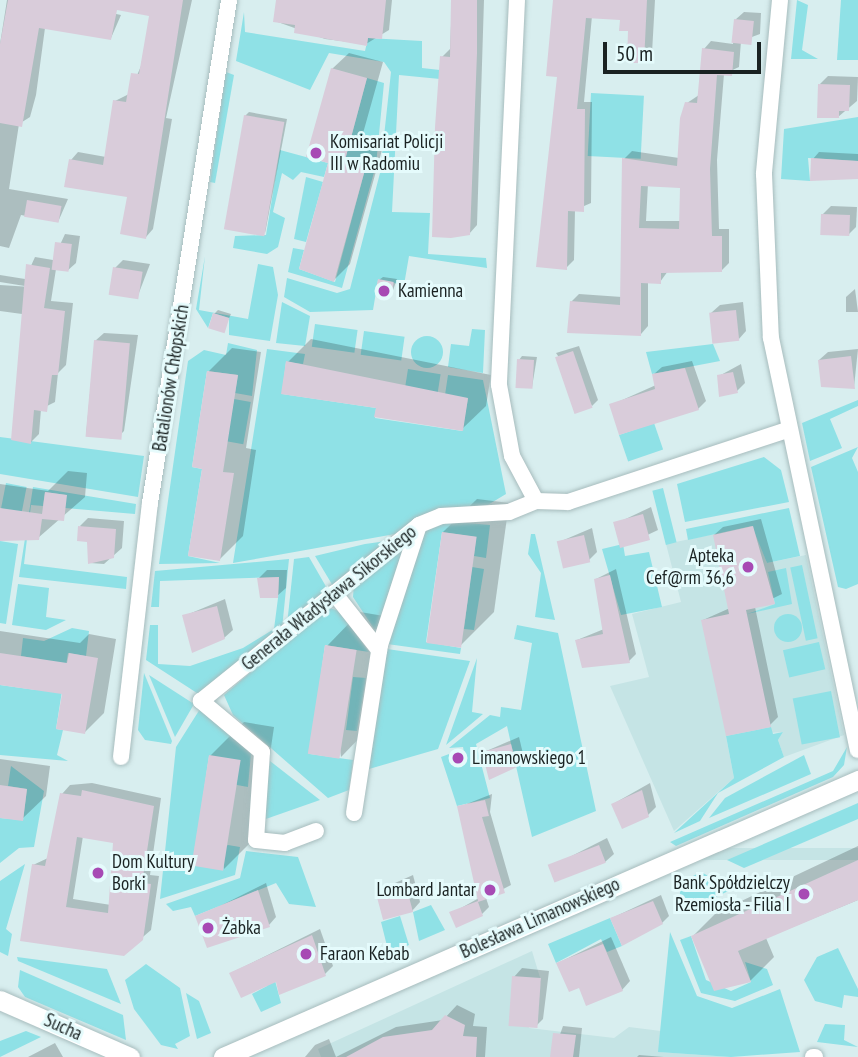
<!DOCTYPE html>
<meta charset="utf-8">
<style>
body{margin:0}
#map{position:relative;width:858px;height:1057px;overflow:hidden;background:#d8eeef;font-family:"PT Sans Narrow",sans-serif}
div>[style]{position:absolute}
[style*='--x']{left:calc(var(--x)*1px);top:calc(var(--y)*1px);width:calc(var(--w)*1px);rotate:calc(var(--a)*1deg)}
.built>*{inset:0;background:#c5e4e5;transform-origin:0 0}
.green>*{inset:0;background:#8fe1e6;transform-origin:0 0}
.round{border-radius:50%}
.shadow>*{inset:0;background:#0003}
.building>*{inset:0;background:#d9ccda;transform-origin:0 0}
.roads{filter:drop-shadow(0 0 2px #a7bcbd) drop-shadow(0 0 2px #a7bcbd)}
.minor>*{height:16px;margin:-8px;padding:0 8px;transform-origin:8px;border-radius:8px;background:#fff}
.tertiary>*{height:19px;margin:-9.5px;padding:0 9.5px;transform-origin:9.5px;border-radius:9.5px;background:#fff}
.dots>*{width:19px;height:19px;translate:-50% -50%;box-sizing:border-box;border:4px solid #e5fbfc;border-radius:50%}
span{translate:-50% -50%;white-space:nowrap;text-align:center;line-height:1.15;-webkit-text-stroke:6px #e5fbfc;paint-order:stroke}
.poi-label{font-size:19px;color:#1a2222}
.left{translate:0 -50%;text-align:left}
.right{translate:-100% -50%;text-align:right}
.street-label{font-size:19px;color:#1a2222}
.scale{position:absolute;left:603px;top:42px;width:158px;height:32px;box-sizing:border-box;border:4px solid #1a2222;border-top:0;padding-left:9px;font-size:21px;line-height:24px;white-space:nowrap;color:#1a2222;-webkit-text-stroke:5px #e5fbfc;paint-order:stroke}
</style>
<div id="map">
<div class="built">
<div style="clip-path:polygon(753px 526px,767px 563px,806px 555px,844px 735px,784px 757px,778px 740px,783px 732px,726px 736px,734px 778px,674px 831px,610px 686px,649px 677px,632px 614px,681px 602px,666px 544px)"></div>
<div style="left:858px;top:848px;width:12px;height:174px;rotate:90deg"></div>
<div style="clip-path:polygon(532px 951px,541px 981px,529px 1028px,614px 1038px,629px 1027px,661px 1031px,659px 1052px,731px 1057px,321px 1057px,318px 1049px)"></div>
</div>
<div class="green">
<div style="clip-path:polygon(797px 0,808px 5px,802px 50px,818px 59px,791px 59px)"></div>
<div style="clip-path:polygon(841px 0,858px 0,858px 60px,837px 60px)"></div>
<div style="clip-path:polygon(244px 12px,245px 32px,365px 51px,368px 38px,422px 41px,422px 68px,440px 70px,440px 79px,399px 75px,392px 212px,430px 213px,428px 254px,486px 258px,487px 268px,409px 256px,404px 285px,378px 280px,373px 310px,310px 312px,284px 297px,287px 278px,337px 293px,350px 289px,380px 173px,391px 72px,384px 62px,329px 53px,310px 90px,236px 61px)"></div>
<div style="clip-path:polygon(226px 72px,234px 75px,215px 183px,210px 182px)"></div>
<div style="clip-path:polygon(367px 78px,384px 83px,376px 165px,342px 288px,288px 272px,293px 248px,304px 250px,299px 269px,335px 282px,366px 166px,345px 160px)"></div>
<div style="left:591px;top:93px;width:53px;height:63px;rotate:3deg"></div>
<div style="clip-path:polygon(858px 117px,858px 161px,808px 158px,810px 181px,781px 179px,784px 129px)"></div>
<div style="clip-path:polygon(280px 150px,328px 163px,324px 177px,301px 172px,293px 180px,282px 173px,273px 212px,285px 218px,278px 247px,267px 254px,233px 248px,235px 236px,266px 235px)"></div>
<div style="clip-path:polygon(306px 177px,323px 182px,306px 242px,294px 239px)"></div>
<div style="clip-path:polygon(205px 256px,199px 310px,248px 319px,258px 264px,273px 267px,278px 295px,270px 341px,229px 335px,229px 318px,213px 313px,208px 328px,196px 309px)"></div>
<div style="clip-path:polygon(282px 302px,310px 316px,305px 346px,276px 343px)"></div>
<div style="left:315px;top:324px;width:43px;height:23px;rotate:8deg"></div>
<div style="clip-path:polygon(472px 329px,485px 330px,483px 373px,448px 367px,451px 344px,469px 346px)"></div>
<div style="left:364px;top:331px;width:41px;height:24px;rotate:8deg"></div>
<div class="round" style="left:411px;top:336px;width:32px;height:32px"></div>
<div style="clip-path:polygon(228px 343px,257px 350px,252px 396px,235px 393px,238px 375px,207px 371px,192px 467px,202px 469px,188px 556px,220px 563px,159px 564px,188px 361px,204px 350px,226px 355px)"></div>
<div style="clip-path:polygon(713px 344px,720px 361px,652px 374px,646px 352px)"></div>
<div style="clip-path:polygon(267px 349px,305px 354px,303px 364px,286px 362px,282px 394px,376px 408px,375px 418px,462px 431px,468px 399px,445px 395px,448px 375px,483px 380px,506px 494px,486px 506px,424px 517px,395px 534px,233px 563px)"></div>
<div style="left:408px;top:369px;width:33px;height:20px;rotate:9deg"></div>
<div style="left:234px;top:399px;width:17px;height:43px;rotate:10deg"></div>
<div style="clip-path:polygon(858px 400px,858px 406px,830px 419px,842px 448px,810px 461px,802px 423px)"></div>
<div style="left:654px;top:423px;width:28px;height:37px;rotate:71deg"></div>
<div style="clip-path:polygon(0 437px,144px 456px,138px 497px,0 474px)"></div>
<div style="clip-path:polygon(858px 447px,852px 458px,858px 472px,858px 584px,846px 589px,838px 587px,811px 467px)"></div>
<div style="clip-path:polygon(764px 457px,781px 470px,789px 502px,685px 522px,677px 484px)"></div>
<div style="left:6px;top:483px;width:21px;height:26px;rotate:11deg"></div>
<div style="clip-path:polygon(33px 487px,136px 504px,135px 514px,65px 508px,66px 495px,45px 492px,43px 506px,31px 505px,24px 564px,127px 577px,126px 589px,19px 577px)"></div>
<div style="left:663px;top:488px;width:56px;height:11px;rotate:76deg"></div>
<div style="clip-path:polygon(789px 508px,800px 556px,767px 563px,752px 526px,688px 540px,686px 529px)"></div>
<div style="clip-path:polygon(446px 521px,490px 525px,486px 558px,474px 556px,476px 537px,442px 532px,426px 642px,461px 648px,460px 654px,387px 644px,425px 529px)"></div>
<div style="clip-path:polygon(531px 534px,535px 534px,555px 620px,535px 617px,541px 573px,528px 554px)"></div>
<div style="clip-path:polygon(406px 539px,377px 629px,374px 629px,353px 597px,354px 584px)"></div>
<div style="clip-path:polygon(0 541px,18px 544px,6px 624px,0 623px)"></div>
<div style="clip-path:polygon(387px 541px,333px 586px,315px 556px,365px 544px)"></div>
<div style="clip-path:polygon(623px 544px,625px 556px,649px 552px,662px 607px,621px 615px,602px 549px)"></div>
<div style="clip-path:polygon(309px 557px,328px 590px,287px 625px,294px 559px)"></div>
<div style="clip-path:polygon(289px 559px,282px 629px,200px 695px,146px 660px,150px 625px,158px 625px,158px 664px,190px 666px,243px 648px,274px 629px,278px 598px,279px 577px,160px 581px,159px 607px,151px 607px,155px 571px)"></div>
<div style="left:802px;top:565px;width:75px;height:12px;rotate:78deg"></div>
<div style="clip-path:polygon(472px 567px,484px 569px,474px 630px,464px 629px)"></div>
<div style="clip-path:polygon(786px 568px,792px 604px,747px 614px,775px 604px,768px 572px)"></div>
<div style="clip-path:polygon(18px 584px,49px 588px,46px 617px,66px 620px,46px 630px,12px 625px)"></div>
<div style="clip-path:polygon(327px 607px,339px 611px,369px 652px,325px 645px,310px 754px,353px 760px,349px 790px,328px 798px,233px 715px,224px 695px)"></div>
<div class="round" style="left:774px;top:614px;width:28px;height:28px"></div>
<div style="clip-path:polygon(517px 625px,558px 633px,596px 811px,532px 837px,507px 726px,476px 744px,490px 798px,457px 806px,441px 757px,449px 754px,452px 765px,466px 762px,463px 747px,449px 748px,490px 715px,500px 717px,501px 707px,521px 710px,532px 643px,514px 639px)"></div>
<div style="clip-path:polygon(72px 628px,89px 631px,86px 656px,68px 653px,56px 729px,63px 730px,57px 755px,68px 761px,0 755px,0 685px,36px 690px,40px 659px,21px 656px,23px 638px,44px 641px)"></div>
<div style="left:819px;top:642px;width:28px;height:37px;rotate:77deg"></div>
<div style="clip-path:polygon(387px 649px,470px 661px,438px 749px,369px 769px)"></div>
<div style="clip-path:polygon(477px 658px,472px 712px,483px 714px,446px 745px)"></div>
<div style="clip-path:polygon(144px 673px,172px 741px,171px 744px,145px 740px,138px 730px)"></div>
<div style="clip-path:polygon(149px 675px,194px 704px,175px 737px)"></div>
<div style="clip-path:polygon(353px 677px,366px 678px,357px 731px,346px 730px)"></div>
<div style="left:831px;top:691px;width:47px;height:39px;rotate:79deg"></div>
<div style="clip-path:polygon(200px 709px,251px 754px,248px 787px,237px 785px,209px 756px,193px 865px,228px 845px,240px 847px,235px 875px,160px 899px,176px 747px)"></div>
<div style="clip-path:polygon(771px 727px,773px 734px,783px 732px,778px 740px,784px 757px,718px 793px,700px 821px,674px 833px,734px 778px,726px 736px)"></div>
<div style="clip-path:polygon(847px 747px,844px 765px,833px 777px,676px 846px,670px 842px,833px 771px)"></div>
<div style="clip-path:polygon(804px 755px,811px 774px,709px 818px,725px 798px)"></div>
<div style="clip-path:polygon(270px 761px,320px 800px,263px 820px)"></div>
<div style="clip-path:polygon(11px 766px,44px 791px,34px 847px,19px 848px,0 863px,0 818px,23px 820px,27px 789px,8px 786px)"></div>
<div style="clip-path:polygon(858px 803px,858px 819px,744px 868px,727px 860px)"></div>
<div style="clip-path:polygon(246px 851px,298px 857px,316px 907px,289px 904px,276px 883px,195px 916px,191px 907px,173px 911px,166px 904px,240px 878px)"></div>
<div style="clip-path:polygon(25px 864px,6px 929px,12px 934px,8px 956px,0 952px,0 881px)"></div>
<div style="clip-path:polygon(701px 872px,733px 889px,678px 914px,681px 882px)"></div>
<div style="clip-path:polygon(431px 905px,445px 930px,419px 941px,413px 912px)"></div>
<div style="clip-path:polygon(400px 916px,409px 945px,389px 954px,381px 922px)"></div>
<div style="clip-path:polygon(610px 918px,622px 946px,607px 952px,601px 939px,556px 963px,548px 944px)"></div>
<div style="clip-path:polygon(670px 932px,697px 996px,732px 1008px,780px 989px,800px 1052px,731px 1057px,658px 1052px)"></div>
<div style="clip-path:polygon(691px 936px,706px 980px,731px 991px,751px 982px,745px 962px,767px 969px,773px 985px,735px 1001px,701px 993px,680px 940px)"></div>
<div style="clip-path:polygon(838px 948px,858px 989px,858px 997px,844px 995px,842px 1008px,815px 1001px,804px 980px,817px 957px)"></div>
<div style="clip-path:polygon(17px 957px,107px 969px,121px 1004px,18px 961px)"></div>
<div style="clip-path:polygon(146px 964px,180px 988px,190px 1036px,175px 1044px,178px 1049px,161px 1045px,134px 1009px,125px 980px)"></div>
<div style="clip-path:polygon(20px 970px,123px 1015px,126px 1040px,25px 997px,18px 987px)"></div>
<div style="clip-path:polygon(273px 973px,281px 1003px,261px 1012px,252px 994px,267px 986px)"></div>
<div style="clip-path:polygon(186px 993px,199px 1001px,211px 1033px,197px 1039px)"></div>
<div style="clip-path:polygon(825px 1024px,845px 1025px,844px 1040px,858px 1047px,817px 1042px)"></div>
<div style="clip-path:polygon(26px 1031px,41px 1037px,0 1057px,0 1041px)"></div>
</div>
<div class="shadow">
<div style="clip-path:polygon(7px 0,104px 0,102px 11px,121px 15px,111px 38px,45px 28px,36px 95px,30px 117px,19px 124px,9px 189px,68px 199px,58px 222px,21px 215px,9px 248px,0 246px,0 44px)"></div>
<div style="clip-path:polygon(153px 0,192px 0,166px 118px,172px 119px,153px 229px,146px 237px,129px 195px,71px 160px,78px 152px,106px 157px,115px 101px,129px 94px,141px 66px)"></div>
<div style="clip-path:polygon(278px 0,392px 0,389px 30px,366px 44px,325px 39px,275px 21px)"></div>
<div style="clip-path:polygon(452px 0,484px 0,477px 225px,469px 234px,442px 57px,450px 49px)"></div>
<div style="clip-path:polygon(554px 0,655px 0,652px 53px,644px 61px,622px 18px,592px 16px,584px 102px,592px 102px,591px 203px,575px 210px,574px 260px,566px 268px)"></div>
<div style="clip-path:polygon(evenodd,744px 12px,761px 13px,760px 34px,741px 41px,739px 67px,724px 74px,717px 160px,719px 229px,729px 229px,729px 263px,721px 271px,668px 271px,660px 282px,648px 282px,648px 326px,641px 334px,571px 302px,579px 294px,622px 297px,624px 159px,632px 151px,679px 158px,687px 103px,699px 95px,704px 49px,711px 41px,733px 44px,735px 20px,744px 12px,648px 184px,681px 186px,681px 221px,646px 221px,648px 184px)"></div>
<div style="clip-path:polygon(349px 53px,383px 62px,360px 144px,382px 150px,350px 264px,334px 280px,332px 69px)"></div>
<div style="clip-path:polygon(828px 76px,858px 77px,857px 101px,838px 117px,820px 84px)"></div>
<div style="clip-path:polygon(249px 112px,287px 119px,265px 233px,245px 116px)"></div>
<div style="clip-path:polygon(819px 152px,858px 154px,858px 179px,813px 159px)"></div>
<div style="clip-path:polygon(831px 206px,857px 207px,856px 227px,848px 235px,822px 215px)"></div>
<div style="clip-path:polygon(65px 234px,80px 236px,76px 263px,67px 271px,56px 269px,51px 301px,73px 303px,66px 365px,58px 373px,55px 402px,41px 409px,39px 434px,31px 442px,22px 314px,0 311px,0 285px,31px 287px,0 282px,0 275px,25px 279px,35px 257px,53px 260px)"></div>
<div style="clip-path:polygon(123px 260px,150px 264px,137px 298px,115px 268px)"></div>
<div style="clip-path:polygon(383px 277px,397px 279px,391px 296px,379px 280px)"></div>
<div style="clip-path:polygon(855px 289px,858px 312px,846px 312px,846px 297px)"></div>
<div style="clip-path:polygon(743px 302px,746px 331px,738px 340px,711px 313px,720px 305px)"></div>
<div style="clip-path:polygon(218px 310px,231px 314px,223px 331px,214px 314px)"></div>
<div style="clip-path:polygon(104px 333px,138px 335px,124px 431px,116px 439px,86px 435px,95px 341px)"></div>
<div style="clip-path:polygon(311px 339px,491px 375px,486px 406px,462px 429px,378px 407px,288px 362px)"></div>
<div style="clip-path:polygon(579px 346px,598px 400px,592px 406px,556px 353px)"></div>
<div style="clip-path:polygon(232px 348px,261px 352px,246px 448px,256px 450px,243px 536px,220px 559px,204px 467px,209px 371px)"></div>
<div style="clip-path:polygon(858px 349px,854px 387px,819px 360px,828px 352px)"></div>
<div style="clip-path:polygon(522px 356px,537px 357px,532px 387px,519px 360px)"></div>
<div style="clip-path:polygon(692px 361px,706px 401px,698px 409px,611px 405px,656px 385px,654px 374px,662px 367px)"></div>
<div style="clip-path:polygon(741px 364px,745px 383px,737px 391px,719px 376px)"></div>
<div style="clip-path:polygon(68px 471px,87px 473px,85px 497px,38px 538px,0 540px,0 484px,48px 491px)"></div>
<div style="clip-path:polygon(477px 499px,509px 503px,494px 612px,460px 646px,443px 532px)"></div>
<div style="clip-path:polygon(651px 507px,658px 530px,622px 547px,615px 524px)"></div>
<div style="clip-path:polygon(88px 518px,124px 521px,122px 548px,104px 564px,90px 563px,89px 541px,80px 526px)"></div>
<div style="clip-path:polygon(761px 519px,782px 594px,755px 607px,778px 717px,770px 725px,703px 620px,730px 608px,714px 535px,723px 527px)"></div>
<div style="clip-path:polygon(592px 528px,597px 552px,589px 560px,559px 542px)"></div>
<div style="clip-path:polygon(616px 569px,636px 654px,629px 661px,577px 640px,604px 629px,596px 579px)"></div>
<div style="clip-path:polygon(267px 570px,287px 570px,286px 588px,277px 596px,259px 578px)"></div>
<div style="clip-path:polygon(225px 599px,233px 630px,224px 638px,184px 616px)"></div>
<div style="clip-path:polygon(360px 612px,390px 617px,374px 723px,341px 757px,327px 646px)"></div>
<div style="clip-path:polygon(0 631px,80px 643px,89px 634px,116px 639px,104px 713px,85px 732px,64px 693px,0 683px)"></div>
<div style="clip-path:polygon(244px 722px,274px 727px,258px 835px,224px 869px,210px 756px)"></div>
<div style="clip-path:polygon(519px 737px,524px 758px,516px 766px,484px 752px)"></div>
<div style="clip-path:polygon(0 759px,50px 766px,46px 796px,22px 819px,0 816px)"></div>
<div style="clip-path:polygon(evenodd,92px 783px,161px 798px,150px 875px,159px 876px,151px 930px,123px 954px,22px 940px,33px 865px,48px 858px,62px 794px,70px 785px,92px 783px,83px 836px,115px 841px,111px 905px,73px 899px,83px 836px)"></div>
<div style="clip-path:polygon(650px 783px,656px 807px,648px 815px,613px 804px)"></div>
<div style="clip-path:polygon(492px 794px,490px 812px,511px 885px,486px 898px,489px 907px,482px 914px,452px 913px,479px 898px,459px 807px)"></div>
<div style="clip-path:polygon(607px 838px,614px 854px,605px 862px,550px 867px)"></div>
<div style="clip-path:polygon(858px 846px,858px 900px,766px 938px,774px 957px,750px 981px,715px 989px,693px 936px,716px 913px)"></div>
<div style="clip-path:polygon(413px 875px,420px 902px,412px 911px,377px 891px)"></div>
<div style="clip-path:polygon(266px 883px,276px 917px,269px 925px,198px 917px)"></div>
<div style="clip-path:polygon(661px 895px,669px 916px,662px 923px,612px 918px)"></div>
<div style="clip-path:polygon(320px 929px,333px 966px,325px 974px,277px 980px,231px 973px)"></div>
<div style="clip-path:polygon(611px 937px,630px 981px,622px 990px,580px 986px,558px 963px)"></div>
<div style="clip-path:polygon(522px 968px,549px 971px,543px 1019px,535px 1027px,514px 977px)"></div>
<div style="clip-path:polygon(457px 1005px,475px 1014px,473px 1026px,487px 1027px,485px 1057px,336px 1057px,396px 1027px,443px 1020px)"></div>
<div style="clip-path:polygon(563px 1026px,582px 1028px,579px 1057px,552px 1057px)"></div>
<div style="clip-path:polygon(329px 1039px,336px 1057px,305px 1057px,315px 1045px)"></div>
<div style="clip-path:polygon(55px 1043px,63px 1057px,27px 1057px,28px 1057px)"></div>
<div style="clip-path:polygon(639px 1055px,664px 1057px,637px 1057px)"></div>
</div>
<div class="building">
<div style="clip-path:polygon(8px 0,183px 0,146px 239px,120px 234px,127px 197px,64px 187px,69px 159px,103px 165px,113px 100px,126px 102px,131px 73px,139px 74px,149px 16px,117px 10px,111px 40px,39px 28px,22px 127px,0 123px,0 44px)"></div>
<div style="clip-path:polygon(276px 0,386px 0,382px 39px,368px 38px,367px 46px,294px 33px,295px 25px,273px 22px)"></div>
<div style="clip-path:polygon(451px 0,477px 0,477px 53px,470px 235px,451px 238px,432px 237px,435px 127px,440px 56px,450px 57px)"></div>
<div style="clip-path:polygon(553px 0,647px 0,644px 63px,627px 63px,628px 31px,619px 31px,620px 20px,586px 18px,577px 109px,585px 109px,584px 212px,568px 211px,567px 270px,536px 267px,557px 77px,546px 76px)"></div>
<div style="left:734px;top:19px;width:20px;height:24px;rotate:6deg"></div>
<div style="clip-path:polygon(evenodd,702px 48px,734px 52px,732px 76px,717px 75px,710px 169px,712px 236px,722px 236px,722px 272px,661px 273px,661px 284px,641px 283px,641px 336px,567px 333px,570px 301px,620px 305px,622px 158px,677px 166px,680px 118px,685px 102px,697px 103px,702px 48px,641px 186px,680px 188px,679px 229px,639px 228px,641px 186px)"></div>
<div style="clip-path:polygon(331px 68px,367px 78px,345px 160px,366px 166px,334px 282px,299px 269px,328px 163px,306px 157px)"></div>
<div style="clip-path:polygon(818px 84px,850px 85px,849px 111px,839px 111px,839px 118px,817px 118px)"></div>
<div style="left:244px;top:115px;width:41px;height:116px;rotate:10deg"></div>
<div style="clip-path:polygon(811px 158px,858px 161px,858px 179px,810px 181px)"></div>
<div style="left:27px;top:200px;width:35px;height:17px;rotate:10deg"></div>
<div style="left:821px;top:214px;width:29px;height:21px;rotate:2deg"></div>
<div style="left:55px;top:242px;width:17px;height:28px;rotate:7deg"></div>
<div style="clip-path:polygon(26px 264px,50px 268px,44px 308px,65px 311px,58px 375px,52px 375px,47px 412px,34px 410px,31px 444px,11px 440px)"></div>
<div style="left:113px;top:267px;width:30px;height:28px;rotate:9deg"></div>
<div style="left:378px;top:279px;width:16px;height:16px;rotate:11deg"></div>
<div style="left:736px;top:310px;width:31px;height:27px;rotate:84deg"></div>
<div style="left:213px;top:313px;width:17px;height:16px;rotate:17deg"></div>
<div style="left:94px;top:340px;width:36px;height:97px;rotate:5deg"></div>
<div style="left:573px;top:351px;width:60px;height:19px;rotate:71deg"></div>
<div style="clip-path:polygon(851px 356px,855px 389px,821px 387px,818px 360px)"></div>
<div style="left:517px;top:359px;width:17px;height:29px;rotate:3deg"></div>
<div style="clip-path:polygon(286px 361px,468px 398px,463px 431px,374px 417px,376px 408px,281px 394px)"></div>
<div style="clip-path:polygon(685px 368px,699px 410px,619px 435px,609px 404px,655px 389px,652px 374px)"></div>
<div style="clip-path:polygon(207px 371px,238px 375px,223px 472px,234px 473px,220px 561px,188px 556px,202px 469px,192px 467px)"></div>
<div style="clip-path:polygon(733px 372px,738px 393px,719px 397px,717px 375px)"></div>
<div style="clip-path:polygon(45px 492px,67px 495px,64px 521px,42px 519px,39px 540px,0 541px,0 508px,42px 514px)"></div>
<div style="left:643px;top:514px;width:27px;height:31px;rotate:75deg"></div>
<div style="clip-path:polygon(78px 526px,116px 529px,114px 558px,88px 564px,87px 542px,77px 541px)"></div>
<div style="clip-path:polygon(753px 526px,775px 604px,746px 610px,771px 727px,726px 736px,701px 620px,729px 614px,713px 535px)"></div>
<div style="left:442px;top:532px;width:35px;height:112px;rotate:8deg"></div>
<div style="left:584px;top:535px;width:28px;height:28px;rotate:77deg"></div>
<div style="clip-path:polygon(610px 575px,630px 663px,582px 668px,575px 640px,603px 634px,594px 579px)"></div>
<div style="clip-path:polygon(279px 577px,278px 598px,260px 598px,257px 578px)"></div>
<div style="clip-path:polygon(217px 606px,225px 639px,192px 653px,182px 615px)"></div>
<div style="left:325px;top:645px;width:32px;height:110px;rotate:9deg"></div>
<div style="clip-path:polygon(0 653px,67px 663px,69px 653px,98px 658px,85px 734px,56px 729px,62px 694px,0 685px)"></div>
<div style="clip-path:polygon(511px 744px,517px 767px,489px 780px,482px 752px)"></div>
<div style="left:209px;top:755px;width:32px;height:112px;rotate:9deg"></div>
<div style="clip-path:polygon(0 785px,27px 789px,23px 821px,0 818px)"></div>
<div style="clip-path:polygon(evenodd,82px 790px,154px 806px,142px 883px,151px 884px,143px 940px,124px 956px,20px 941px,32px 864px,45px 866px,60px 793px,81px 796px,82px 790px,77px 837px,113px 843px,108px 913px,66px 907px,77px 837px)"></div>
<div style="clip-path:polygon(642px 790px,649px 817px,622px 829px,611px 804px)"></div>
<div style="clip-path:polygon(485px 800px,489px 816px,482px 817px,505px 893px,478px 902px,483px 916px,456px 928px,449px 912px,478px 901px,457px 806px)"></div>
<div style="left:599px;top:845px;width:19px;height:55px;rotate:69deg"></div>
<div style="clip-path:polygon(858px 860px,858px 900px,738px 951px,751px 982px,714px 991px,691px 936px)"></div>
<div style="left:405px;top:882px;width:31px;height:31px;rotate:75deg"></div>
<div style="clip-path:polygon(258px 890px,270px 927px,207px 948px,195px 916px)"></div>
<div style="clip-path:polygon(653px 901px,663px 924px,622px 946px,610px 918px)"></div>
<div style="clip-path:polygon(312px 935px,326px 976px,279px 995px,276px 982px,241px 998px,229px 973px)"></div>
<div style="clip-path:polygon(603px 944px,623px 991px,586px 1006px,579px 988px,569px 992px,556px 963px)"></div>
<div style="left:512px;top:976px;width:29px;height:50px;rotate:4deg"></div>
<div style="clip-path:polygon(445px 1015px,465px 1025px,463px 1036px,477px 1037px,476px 1057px,346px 1057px,383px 1037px,432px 1030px)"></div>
<div style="clip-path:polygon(553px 1033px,576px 1035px,573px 1057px,550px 1057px)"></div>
</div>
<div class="roads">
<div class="minor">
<div style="--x:517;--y:0;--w:385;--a:92.7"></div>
<div style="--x:499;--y:385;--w:72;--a:79.6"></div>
<div style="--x:512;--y:456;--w:51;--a:61.9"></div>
<div style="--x:780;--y:0;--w:175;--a:95.3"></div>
<div style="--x:764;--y:174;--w:164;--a:87.6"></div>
<div style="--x:771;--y:338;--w:421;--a:78.1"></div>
<div style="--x:334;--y:593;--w:73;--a:51.7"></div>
<div style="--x:121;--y:757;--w:256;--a:-83.5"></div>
<div style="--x:150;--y:503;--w:509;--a:-81.07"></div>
<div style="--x:354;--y:813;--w:170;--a:-81.2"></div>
<div style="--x:380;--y:645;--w:126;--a:-72"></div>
<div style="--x:316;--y:831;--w:33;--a:159"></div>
<div style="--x:285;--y:843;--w:29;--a:-174"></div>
<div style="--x:256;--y:840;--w:88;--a:-86.1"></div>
<div style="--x:262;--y:752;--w:80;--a:-140.1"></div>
<div style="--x:201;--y:701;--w:280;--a:-38.9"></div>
<div style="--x:419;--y:525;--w:24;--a:-22"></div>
<div style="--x:441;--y:516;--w:68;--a:-3.4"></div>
<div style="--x:509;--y:512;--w:29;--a:-22"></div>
<div style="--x:536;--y:501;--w:32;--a:2"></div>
<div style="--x:568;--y:502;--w:231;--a:-18.2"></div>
<div style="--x:813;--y:1057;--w:2;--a:0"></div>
</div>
<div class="tertiary">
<div style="--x:0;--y:1000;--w:142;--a:23.7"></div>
<div style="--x:223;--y:1057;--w:693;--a:-23.57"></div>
</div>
</div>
<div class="dots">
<div style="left:316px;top:153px;background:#a74ab4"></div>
<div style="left:384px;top:291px;background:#a74ab4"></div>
<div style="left:748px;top:567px;background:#a74ab4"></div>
<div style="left:458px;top:758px;background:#a74ab4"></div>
<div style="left:98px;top:873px;background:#a74ab4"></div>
<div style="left:490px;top:890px;background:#a74ab4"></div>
<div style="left:804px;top:894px;background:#a74ab4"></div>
<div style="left:208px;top:928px;background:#a74ab4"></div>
<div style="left:306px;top:954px;background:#a74ab4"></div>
</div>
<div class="poi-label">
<span class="left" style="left:330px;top:153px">Komisariat Policji<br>III w Radomiu</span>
<span class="left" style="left:398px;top:291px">Kamienna</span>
<span class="right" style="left:734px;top:567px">Apteka<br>Cef@rm 36,6</span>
<span class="left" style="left:472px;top:758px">Limanowskiego 1</span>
<span class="left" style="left:112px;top:873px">Dom Kultury<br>Borki</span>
<span class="right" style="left:790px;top:894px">Bank Spółdzielczy<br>Rzemiosła - Filia I</span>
<span class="right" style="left:476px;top:890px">Lombard Jantar</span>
<span class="left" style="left:222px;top:928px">Żabka</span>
<span class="left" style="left:320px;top:954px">Faraon Kebab</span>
</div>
<div class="street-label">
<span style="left:171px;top:378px;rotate:-81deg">Batalionów Chłopskich</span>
<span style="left:329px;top:598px;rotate:-39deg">Generała Władysława Sikorskiego</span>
<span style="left:540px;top:918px;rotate:-24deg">Bolesława Limanowskiego</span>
<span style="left:63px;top:1027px;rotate:24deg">Sucha</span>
</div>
<div class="scale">50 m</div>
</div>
